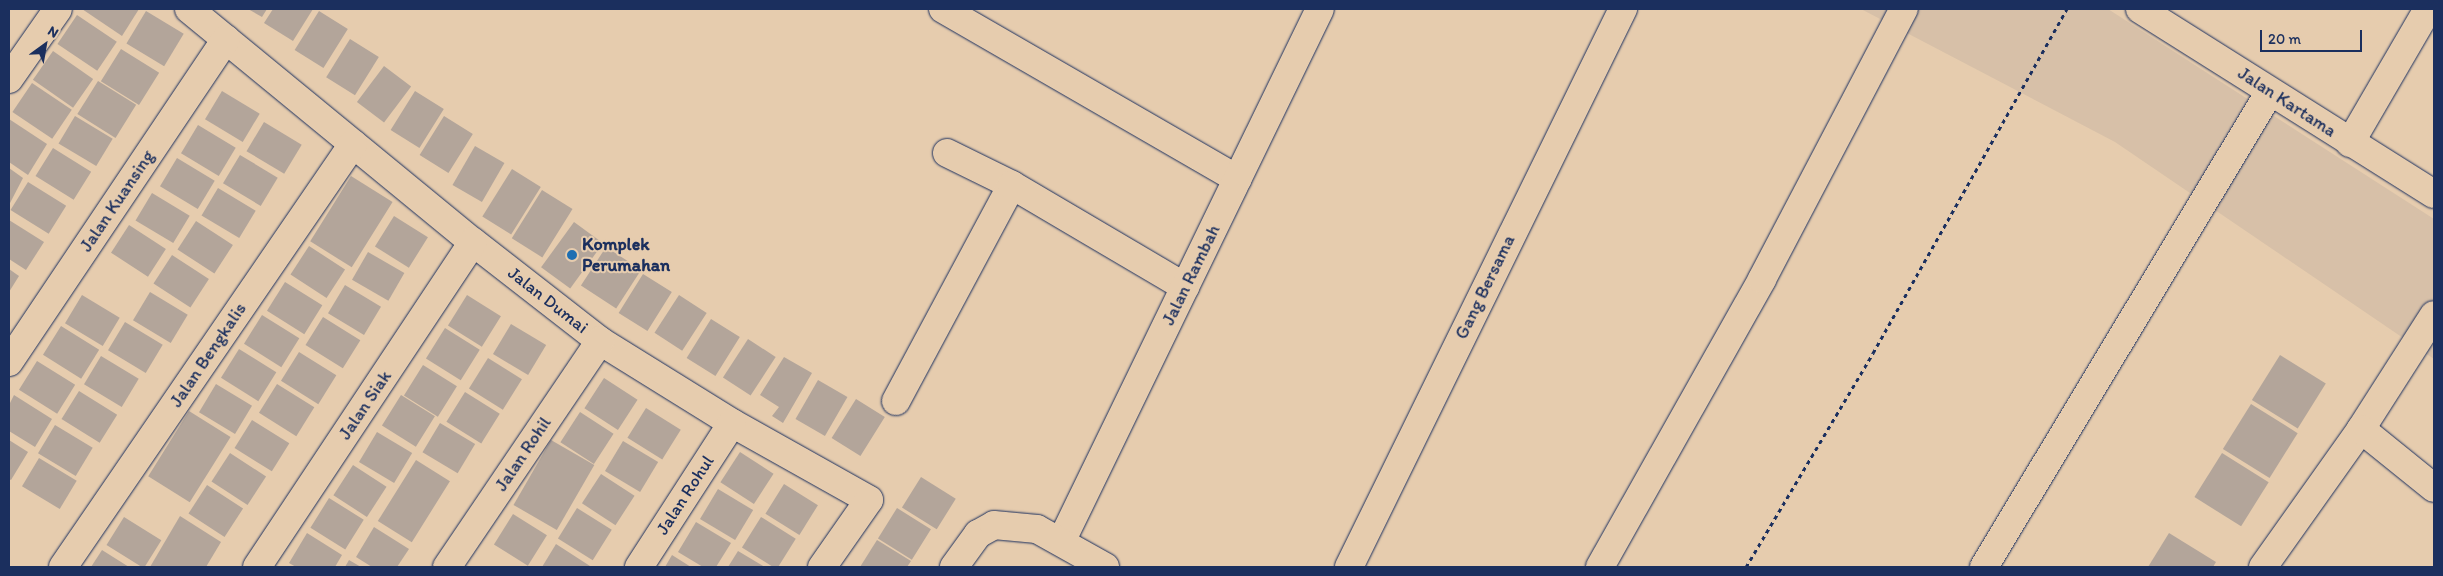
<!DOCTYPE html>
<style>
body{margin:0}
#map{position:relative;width:2443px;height:576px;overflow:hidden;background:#e6ccae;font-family:Itim,sans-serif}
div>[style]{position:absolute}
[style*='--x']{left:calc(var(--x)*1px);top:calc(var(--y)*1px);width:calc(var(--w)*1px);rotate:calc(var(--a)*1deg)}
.built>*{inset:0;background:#d7c0a8}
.building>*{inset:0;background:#b3a59a;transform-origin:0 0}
.path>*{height:3px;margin-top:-1.5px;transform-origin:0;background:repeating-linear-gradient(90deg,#1b2f5e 0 4px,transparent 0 8px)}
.roads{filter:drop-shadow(0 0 1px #1b2f5e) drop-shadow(0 0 1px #1b2f5e)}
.minor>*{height:28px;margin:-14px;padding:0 14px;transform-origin:14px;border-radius:14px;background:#e6ccae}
.secondary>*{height:28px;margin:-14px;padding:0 14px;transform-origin:14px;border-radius:14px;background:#e6ccae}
.dots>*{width:14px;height:14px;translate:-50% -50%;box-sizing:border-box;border:2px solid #e6ccae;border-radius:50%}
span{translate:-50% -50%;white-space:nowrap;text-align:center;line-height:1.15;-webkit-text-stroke:4px #e6ccae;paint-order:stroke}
.street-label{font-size:18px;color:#1b2f5e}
.poi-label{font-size:18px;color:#1b2f5e;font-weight:700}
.left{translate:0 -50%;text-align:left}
.frame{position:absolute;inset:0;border:10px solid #1b2f5e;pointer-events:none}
.north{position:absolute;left:20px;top:20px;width:50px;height:50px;-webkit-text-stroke:4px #e6ccae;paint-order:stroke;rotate:32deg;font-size:14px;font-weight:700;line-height:20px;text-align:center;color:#1b2f5e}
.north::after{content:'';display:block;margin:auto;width:18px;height:22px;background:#1b2f5e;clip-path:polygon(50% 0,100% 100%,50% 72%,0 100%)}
.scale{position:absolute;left:2260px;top:30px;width:102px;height:22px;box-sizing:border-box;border:2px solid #1b2f5e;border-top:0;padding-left:6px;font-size:15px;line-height:18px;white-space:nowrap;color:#1b2f5e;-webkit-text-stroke:4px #e6ccae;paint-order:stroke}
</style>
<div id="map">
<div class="built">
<div style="clip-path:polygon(1861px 9px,2108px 9px,2434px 219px,2434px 359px,2115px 142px)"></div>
</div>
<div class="building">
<div style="clip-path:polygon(82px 9px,139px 9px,122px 36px)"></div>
<div style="clip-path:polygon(248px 9px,267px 9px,262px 17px)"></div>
<div style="clip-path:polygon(273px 9px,313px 9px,293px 41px,264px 23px)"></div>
<div style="left:146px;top:11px;width:44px;height:38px;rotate:31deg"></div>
<div style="left:319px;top:11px;width:34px;height:46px;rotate:32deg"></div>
<div style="left:77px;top:15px;width:48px;height:35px;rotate:34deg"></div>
<div style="left:350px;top:39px;width:34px;height:45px;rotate:32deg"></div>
<div style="left:121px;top:49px;width:45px;height:38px;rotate:32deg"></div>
<div style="left:53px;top:51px;width:49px;height:35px;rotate:35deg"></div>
<div style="left:384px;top:66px;width:34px;height:45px;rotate:37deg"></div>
<div style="left:98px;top:81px;width:45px;height:39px;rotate:32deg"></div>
<div style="left:32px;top:83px;width:48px;height:35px;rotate:34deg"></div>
<div style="left:222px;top:91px;width:44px;height:33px;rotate:31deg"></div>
<div style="left:415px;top:91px;width:34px;height:46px;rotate:32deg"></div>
<div style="left:75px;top:116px;width:44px;height:32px;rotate:31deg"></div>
<div style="left:444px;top:116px;width:34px;height:46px;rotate:32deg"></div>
<div style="clip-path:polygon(9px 119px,47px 144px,28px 175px,9px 162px)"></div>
<div style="left:264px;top:122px;width:44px;height:34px;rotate:31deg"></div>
<div style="left:198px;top:125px;width:44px;height:33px;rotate:31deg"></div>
<div style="left:475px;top:146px;width:34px;height:45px;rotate:30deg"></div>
<div style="left:53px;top:148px;width:45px;height:33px;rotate:32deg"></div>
<div style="left:240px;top:155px;width:44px;height:33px;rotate:31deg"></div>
<div style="left:177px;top:158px;width:44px;height:33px;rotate:31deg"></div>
<div style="clip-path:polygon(9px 168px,23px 178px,9px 205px)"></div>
<div style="left:512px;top:169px;width:34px;height:56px;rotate:32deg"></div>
<div style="left:351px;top:176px;width:49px;height:77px;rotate:32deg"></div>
<div style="left:28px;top:182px;width:45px;height:33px;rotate:32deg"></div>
<div style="left:218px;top:188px;width:44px;height:32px;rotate:31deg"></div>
<div style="left:542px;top:190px;width:36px;height:57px;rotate:32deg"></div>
<div style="left:152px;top:193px;width:44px;height:32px;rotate:31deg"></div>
<div style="left:394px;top:216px;width:40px;height:36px;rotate:32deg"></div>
<div style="clip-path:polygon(9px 220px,44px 242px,26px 270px,9px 259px)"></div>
<div style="left:196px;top:221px;width:44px;height:34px;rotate:33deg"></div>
<div style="left:574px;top:222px;width:36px;height:56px;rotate:36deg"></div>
<div style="left:129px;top:225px;width:44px;height:33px;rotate:33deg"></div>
<div style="left:309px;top:246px;width:43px;height:34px;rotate:33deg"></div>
<div style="left:606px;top:247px;width:42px;height:46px;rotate:33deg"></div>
<div style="left:368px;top:252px;width:42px;height:32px;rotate:30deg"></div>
<div style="left:172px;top:255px;width:44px;height:34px;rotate:33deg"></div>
<div style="clip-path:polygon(9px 269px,19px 276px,9px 292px)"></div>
<div style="left:643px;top:274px;width:34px;height:46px;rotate:32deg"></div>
<div style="left:285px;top:282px;width:44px;height:34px;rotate:32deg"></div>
<div style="left:345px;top:285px;width:42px;height:33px;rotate:31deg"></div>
<div style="left:150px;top:292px;width:44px;height:33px;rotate:31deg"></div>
<div style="left:82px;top:295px;width:44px;height:33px;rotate:31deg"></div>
<div style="left:467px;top:295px;width:40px;height:36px;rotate:32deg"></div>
<div style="left:679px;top:295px;width:33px;height:45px;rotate:33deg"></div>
<div style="left:262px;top:315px;width:44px;height:34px;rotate:32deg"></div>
<div style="left:323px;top:317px;width:44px;height:33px;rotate:32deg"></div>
<div style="left:711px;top:319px;width:34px;height:46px;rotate:32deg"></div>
<div style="left:125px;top:322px;width:44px;height:33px;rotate:31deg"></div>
<div style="left:511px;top:324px;width:41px;height:35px;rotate:31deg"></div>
<div style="left:61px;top:326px;width:45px;height:34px;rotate:32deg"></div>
<div style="left:445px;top:328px;width:41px;height:36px;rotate:32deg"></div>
<div style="left:748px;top:339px;width:33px;height:46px;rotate:33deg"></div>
<div style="left:239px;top:349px;width:44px;height:34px;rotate:32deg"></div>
<div style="left:299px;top:352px;width:44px;height:34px;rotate:32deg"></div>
<div style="left:2280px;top:355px;width:54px;height:53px;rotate:32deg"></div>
<div style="left:101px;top:356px;width:44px;height:33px;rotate:31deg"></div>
<div style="clip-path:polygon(784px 357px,812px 373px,783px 423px,772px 416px,779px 407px,760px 395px)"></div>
<div style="left:488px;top:358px;width:40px;height:36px;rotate:32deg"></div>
<div style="left:37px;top:361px;width:45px;height:34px;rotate:32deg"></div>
<div style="left:423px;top:365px;width:40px;height:36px;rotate:32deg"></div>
<div style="left:604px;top:378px;width:40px;height:36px;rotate:33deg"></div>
<div style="left:818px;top:380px;width:34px;height:45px;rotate:30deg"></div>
<div style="left:216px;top:384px;width:42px;height:33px;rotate:31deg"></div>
<div style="left:277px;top:384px;width:44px;height:34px;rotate:32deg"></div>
<div style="left:79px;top:391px;width:45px;height:33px;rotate:32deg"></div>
<div style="left:465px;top:392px;width:41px;height:35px;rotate:32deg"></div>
<div style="clip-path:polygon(14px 395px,52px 419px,35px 447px,9px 431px,9px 405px)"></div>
<div style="left:401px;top:395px;width:40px;height:36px;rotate:32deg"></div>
<div style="left:856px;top:399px;width:34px;height:46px;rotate:32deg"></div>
<div style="left:2251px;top:404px;width:55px;height:53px;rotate:32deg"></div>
<div style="left:646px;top:408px;width:41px;height:35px;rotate:32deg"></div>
<div style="left:189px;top:411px;width:49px;height:77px;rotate:32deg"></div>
<div style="left:580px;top:412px;width:40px;height:36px;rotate:33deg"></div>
<div style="left:252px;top:420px;width:44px;height:33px;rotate:32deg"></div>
<div style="left:440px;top:423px;width:41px;height:34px;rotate:31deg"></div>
<div style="left:55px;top:425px;width:44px;height:33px;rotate:31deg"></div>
<div style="left:377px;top:432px;width:41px;height:35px;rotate:31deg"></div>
<div style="clip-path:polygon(9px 440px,28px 452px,11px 480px,9px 479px)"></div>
<div style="left:551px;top:440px;width:50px;height:75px;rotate:30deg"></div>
<div style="left:623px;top:441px;width:41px;height:35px;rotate:31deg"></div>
<div style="left:740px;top:452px;width:40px;height:36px;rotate:33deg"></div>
<div style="left:230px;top:453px;width:43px;height:34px;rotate:33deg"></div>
<div style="left:2222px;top:453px;width:55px;height:52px;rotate:32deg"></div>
<div style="left:39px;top:458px;width:44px;height:33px;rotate:31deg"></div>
<div style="left:416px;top:460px;width:40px;height:72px;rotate:32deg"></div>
<div style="left:353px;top:465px;width:40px;height:36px;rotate:33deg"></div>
<div style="left:601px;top:474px;width:40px;height:35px;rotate:33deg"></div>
<div style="left:921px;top:477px;width:41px;height:36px;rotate:32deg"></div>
<div style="left:784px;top:484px;width:40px;height:35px;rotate:32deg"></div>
<div style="left:207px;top:485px;width:43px;height:34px;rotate:33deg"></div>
<div style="left:718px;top:489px;width:41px;height:35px;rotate:31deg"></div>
<div style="left:329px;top:498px;width:41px;height:35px;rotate:32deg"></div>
<div style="left:577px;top:508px;width:41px;height:36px;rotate:32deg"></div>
<div style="left:897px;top:508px;width:40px;height:36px;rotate:32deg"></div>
<div style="left:513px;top:514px;width:40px;height:36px;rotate:32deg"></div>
<div style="clip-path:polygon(180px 516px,221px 542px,206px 567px,150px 567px)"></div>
<div style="left:124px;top:517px;width:44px;height:33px;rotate:32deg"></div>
<div style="left:761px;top:517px;width:41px;height:36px;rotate:32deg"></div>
<div style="clip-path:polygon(696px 522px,731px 543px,716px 567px,703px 567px,678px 552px)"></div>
<div style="clip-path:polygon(374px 527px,409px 549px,397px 567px,372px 567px,356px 557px)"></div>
<div style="clip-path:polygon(307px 533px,342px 555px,335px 567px,296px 567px,289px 563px)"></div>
<div style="clip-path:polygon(2169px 533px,2216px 562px,2213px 567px,2148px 567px)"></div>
<div style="clip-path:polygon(877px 540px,911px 561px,907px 567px,860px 567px)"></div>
<div style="clip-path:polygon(556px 544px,590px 566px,589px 567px,542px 567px)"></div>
<div style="clip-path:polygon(102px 550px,129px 567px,91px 567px)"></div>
<div style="clip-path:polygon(738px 551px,765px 567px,728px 567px)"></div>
<div style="clip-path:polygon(672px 555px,691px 567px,665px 567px)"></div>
<div style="clip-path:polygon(349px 560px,361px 567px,345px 567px)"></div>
</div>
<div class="path">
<div style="--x:1746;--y:567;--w:249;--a:-59.3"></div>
<div style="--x:1873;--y:353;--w:395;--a:-60.6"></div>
</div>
<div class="roads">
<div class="minor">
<div style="--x:189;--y:9;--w:367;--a:39.4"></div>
<div style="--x:473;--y:242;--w:161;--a:37.9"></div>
<div style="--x:600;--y:341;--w:155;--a:31.8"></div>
<div style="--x:732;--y:423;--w:157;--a:29.3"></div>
<div style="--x:869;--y:500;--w:82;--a:125"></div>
<div style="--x:943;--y:9;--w:340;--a:30"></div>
<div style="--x:9;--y:79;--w:85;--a:-55"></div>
<div style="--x:2350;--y:143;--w:155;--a:-59.8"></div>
<div style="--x:947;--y:153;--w:72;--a:26.2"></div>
<div style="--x:9;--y:362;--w:389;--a:-56.1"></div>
<div style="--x:896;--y:401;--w:245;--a:-61.8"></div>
<div style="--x:1012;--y:185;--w:201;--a:30.5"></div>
<div style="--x:2361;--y:429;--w:135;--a:-57.4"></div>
<div style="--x:1062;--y:540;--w:590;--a:-64.09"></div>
<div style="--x:63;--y:567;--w:513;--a:-55.57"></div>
<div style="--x:257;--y:567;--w:390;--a:-56.4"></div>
<div style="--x:447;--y:567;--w:273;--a:-55.9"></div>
<div style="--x:639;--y:567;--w:171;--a:-57.1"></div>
<div style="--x:954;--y:567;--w:41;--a:-54"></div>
<div style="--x:978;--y:534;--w:18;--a:-29"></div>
<div style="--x:994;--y:525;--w:43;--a:5.3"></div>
<div style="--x:1037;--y:529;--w:78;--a:29.2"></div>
<div style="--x:1349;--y:567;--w:622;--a:-63.85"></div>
<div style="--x:1600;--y:567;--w:330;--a:-60.6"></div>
<div style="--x:1762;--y:279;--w:305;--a:-62.3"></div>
<div style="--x:1984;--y:567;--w:553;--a:-58.98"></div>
<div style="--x:2263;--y:567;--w:169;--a:-54.6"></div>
<div style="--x:2361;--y:429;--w:94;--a:38.9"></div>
</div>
<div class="secondary">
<div style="--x:2140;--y:9;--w:347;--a:32.2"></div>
</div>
</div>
<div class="dots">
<div style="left:572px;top:255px;background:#1f6fb2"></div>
</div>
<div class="street-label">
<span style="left:2287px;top:102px;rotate:33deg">Jalan Kartama</span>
<span style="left:117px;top:201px;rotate:-56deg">Jalan Kuansing</span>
<span style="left:1191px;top:275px;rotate:-64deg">Jalan Rambah</span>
<span style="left:1485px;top:287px;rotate:-64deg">Gang Bersama</span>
<span style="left:548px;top:300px;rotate:38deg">Jalan Dumai</span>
<span style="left:208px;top:355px;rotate:-56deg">Jalan Bengkalis</span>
<span style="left:365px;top:405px;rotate:-56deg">Jalan Siak</span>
<span style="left:523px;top:454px;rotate:-56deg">Jalan Rohil</span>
<span style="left:685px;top:495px;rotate:-57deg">Jalan Rohul</span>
</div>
<div class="poi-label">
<span class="left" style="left:582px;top:255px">Komplek<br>Perumahan</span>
</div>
<div class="frame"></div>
<div class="north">N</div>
<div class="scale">20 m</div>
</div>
